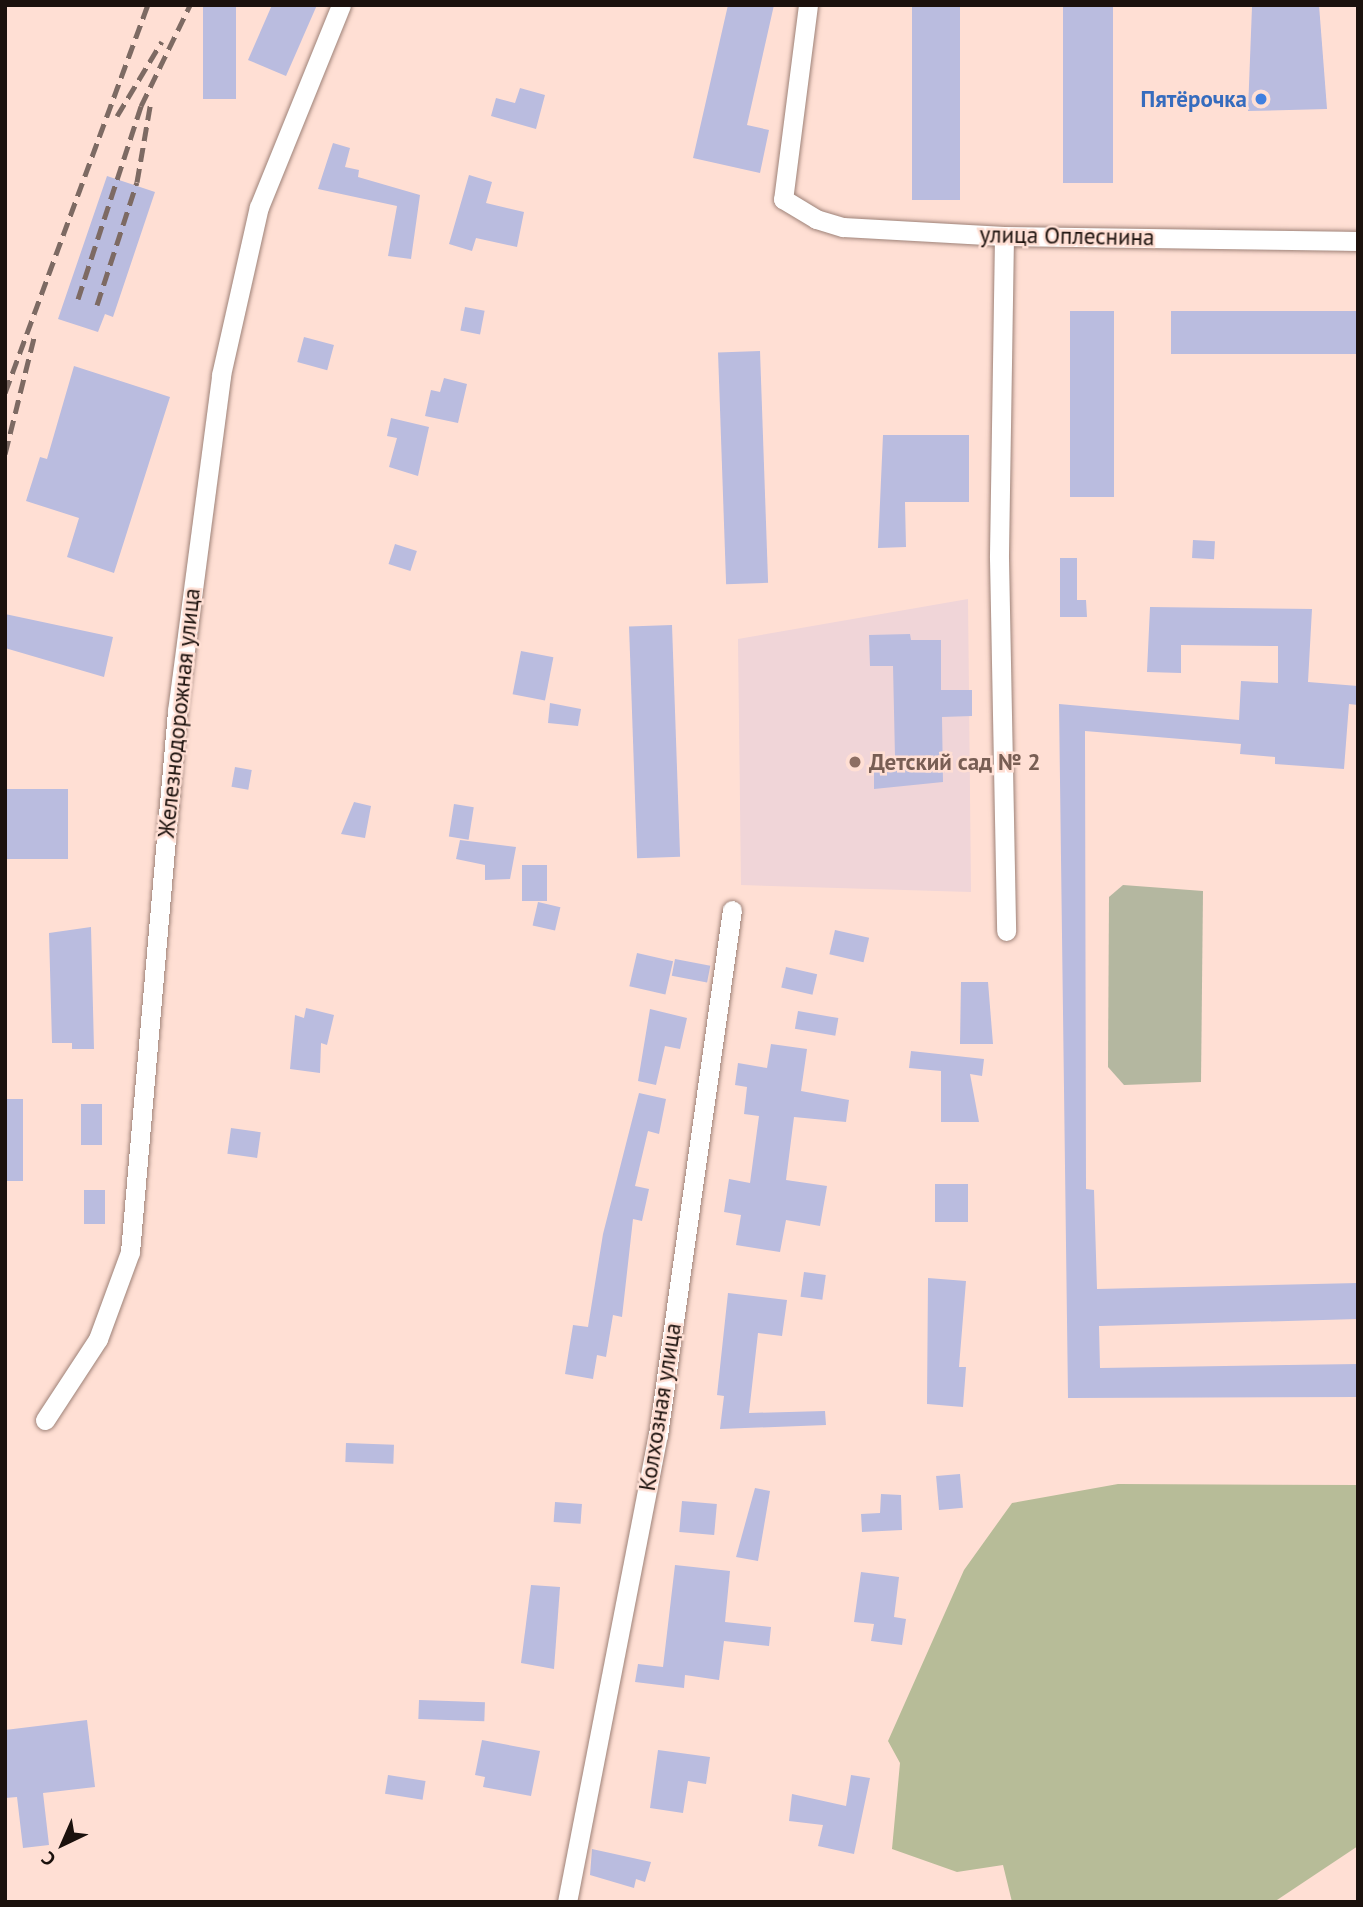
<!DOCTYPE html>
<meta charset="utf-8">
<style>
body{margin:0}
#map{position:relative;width:1363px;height:1907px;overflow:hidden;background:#ffdfd4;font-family:"PT Sans",sans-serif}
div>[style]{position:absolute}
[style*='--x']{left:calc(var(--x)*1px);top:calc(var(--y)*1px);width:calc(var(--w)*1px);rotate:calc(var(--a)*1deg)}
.education>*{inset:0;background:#f0d5d8}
.green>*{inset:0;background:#b4b7a0}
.forest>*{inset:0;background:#b7bc98}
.building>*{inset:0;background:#babcdf;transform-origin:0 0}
.roads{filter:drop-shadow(0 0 2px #9e8278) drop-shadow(0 0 2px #9e8278)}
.minor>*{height:19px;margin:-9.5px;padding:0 9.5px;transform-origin:9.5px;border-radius:9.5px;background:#fff}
.rail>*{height:5px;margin-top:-2.5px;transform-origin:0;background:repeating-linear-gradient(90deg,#7d6a63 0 14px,transparent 0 21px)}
.dots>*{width:19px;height:19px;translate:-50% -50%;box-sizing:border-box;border:4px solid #ffdfd4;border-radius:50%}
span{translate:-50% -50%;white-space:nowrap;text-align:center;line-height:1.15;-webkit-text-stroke:5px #ffdfd4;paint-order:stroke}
.shop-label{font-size:23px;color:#366cbe;font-weight:700}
.right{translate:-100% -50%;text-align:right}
.street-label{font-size:23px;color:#1b110d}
.education-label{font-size:23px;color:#785e54;font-weight:700}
.left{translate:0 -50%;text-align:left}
.frame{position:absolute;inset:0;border:7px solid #1b110d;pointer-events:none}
.north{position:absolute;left:28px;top:1809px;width:70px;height:70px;-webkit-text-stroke:5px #ffdfd4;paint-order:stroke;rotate:224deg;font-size:19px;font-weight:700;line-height:28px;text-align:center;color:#1b110d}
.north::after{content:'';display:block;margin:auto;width:24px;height:32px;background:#1b110d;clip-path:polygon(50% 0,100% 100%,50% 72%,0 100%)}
</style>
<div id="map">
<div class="education">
<div style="clip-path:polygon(968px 599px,971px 892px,741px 885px,738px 639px)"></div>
</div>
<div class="green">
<div style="clip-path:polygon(1123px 885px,1203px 891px,1201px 1082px,1124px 1085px,1108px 1067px,1109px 897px)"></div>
</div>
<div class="forest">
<div style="clip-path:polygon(1118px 1484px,1358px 1485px,1358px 1846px,1274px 1902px,1012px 1902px,1003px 1865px,957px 1872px,892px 1849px,900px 1763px,888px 1741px,964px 1570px,1012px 1503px)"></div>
</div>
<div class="building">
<div style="left:203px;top:5px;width:33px;height:94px"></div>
<div style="clip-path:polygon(272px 5px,317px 5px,286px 76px,248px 60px)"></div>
<div style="clip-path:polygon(728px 5px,774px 5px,747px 125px,769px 130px,760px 173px,693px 158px)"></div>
<div style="left:912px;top:5px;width:48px;height:195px"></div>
<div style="left:1063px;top:5px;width:50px;height:178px"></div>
<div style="clip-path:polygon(1319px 5px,1327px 109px,1248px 111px,1252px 7px)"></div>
<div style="clip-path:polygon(520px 88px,545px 95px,536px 129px,491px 116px,496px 98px,515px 103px)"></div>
<div style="clip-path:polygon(333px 143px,350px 148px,345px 167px,359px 170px,358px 177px,420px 195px,411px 259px,388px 256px,397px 206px,318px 189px)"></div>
<div style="clip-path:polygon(469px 175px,492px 182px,486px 203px,524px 212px,517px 247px,476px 238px,472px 251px,449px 244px)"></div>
<div style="clip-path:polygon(107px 176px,155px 192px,113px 317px,105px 314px,98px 332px,58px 319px)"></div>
<div style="left:465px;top:307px;width:20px;height:24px;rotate:11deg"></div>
<div style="left:1070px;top:311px;width:44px;height:186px"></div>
<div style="left:1171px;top:311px;width:187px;height:43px"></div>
<div style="left:304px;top:337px;width:31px;height:26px;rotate:15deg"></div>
<div style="left:760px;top:351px;width:232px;height:42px;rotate:88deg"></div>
<div style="clip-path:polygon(74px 366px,170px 397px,114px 573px,67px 557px,79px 518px,26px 501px,40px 457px,47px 459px)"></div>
<div style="clip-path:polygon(444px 378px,467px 384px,458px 423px,425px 416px,431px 390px,440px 392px)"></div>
<div style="clip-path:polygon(391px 418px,429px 427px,418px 476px,389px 467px,397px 438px,387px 436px)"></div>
<div style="clip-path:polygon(883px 435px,969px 435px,969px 502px,905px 502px,906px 547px,878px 548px)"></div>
<div style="left:1193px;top:540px;width:22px;height:18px;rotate:3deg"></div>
<div style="left:395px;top:544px;width:23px;height:21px;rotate:18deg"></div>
<div style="clip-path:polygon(1060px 558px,1077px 558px,1077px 600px,1086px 600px,1087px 617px,1060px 617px)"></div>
<div style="clip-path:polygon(1150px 607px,1312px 609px,1308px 682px,1358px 686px,1358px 705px,1349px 704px,1344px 769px,1275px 764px,1275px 757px,1240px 754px,1241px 744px,1085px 731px,1086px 1189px,1094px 1190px,1097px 1289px,1358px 1283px,1358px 1319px,1099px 1326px,1100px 1368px,1358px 1364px,1358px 1397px,1068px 1398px,1059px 704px,1239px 720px,1241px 681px,1278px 683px,1278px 646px,1181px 645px,1181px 673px,1147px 672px)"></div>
<div style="clip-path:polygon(5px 614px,113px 637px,104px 677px,5px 648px)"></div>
<div style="left:672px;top:625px;width:232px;height:43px;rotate:88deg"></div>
<div style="clip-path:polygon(910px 634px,911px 640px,941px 640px,941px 690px,972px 690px,972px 716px,942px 717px,943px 782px,874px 789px,874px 757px,895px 757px,893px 666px,870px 666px,869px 635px)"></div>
<div style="left:521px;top:651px;width:33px;height:44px;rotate:11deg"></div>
<div style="clip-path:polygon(550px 703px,581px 709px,578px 726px,548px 723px)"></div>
<div style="left:235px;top:767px;width:17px;height:20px;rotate:10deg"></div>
<div style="left:5px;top:789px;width:63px;height:70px"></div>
<div style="clip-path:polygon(354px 802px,371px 806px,365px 838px,341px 834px)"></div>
<div style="left:454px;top:804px;width:20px;height:33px;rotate:9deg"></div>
<div style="clip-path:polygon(460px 840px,516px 847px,510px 879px,485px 880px,485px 865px,456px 859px)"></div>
<div style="left:547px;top:865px;width:36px;height:25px;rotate:90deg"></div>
<div style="left:538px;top:902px;width:23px;height:24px;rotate:13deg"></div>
<div style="clip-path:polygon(91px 927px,94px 1049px,72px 1049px,72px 1043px,52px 1043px,49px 933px)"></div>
<div style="left:835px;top:930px;width:35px;height:25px;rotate:13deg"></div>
<div style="left:637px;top:953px;width:37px;height:34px;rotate:13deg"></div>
<div style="left:675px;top:959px;width:36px;height:17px;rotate:11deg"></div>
<div style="left:786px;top:967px;width:32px;height:21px;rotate:13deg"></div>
<div style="clip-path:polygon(961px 982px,988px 982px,993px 1044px,960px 1044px)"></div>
<div style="clip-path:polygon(306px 1008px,334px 1015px,327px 1045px,321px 1043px,320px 1073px,290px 1069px,295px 1015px,304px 1018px)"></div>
<div style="clip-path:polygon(650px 1009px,687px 1018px,680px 1049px,665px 1046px,656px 1085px,638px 1081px)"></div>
<div style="left:798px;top:1011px;width:41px;height:18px;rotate:10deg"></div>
<div style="clip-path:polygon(771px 1044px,807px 1049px,801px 1091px,849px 1100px,846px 1122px,794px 1117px,786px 1180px,827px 1186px,820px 1226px,786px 1220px,780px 1252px,736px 1245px,741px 1215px,724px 1212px,729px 1179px,750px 1183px,759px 1116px,744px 1114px,747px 1087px,735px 1085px,738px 1063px,767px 1068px)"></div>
<div style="clip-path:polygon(911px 1051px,984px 1059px,982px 1076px,970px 1074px,979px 1122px,941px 1122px,941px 1071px,909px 1068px)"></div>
<div style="clip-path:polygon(639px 1093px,666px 1099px,659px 1134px,648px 1131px,635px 1186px,649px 1189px,642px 1221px,633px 1219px,622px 1317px,613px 1315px,606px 1357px,597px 1355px,593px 1379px,565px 1374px,573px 1325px,588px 1327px,603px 1234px)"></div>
<div style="left:5px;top:1099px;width:18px;height:82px"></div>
<div style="left:81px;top:1104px;width:21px;height:41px"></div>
<div style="left:231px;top:1128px;width:30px;height:26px;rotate:8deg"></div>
<div style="left:935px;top:1184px;width:33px;height:38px"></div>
<div style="left:84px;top:1190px;width:21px;height:34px"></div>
<div style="left:804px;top:1272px;width:22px;height:25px;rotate:8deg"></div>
<div style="clip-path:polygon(928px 1278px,966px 1281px,959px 1367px,966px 1367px,963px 1407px,927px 1404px)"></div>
<div style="clip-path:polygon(728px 1293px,787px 1300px,782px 1336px,758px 1333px,749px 1413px,825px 1411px,826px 1425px,720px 1429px,724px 1396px,717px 1395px)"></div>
<div style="left:346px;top:1443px;width:48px;height:19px;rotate:2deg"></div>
<div style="left:960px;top:1474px;width:34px;height:24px;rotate:85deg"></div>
<div style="clip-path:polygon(755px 1488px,770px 1491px,758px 1561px,736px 1557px)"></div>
<div style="clip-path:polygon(881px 1494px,901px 1495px,902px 1530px,862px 1532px,861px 1514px,880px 1513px)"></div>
<div style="left:682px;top:1501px;width:35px;height:31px;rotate:5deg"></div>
<div style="left:555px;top:1502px;width:27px;height:20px;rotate:4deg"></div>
<div style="clip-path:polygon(675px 1565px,730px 1571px,725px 1622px,771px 1627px,769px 1646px,724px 1641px,719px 1680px,685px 1675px,684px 1688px,635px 1682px,638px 1664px,663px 1667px)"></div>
<div style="clip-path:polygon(861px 1572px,899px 1577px,894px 1617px,906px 1619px,902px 1645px,871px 1641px,874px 1624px,854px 1622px)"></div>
<div style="clip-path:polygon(531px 1585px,560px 1587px,554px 1669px,521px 1663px)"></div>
<div style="left:419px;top:1700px;width:66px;height:19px;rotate:2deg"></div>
<div style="clip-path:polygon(87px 1720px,95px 1787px,43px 1793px,49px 1845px,23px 1848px,17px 1797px,5px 1798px,5px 1730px)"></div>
<div style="clip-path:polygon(482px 1740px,540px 1751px,531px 1796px,483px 1787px,485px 1777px,475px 1775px)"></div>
<div style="clip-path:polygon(658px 1750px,710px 1757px,706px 1784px,688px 1781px,683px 1813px,650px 1808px)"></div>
<div style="left:388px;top:1775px;width:38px;height:19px;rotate:9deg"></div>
<div style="clip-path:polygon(851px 1775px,870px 1778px,854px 1854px,818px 1846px,823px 1825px,789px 1821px,792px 1794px,846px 1806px)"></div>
<div style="clip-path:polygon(592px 1849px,651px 1862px,645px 1882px,636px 1879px,634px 1888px,590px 1875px)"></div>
</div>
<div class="roads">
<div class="minor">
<div style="--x:808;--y:5;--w:196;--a:97.3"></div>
<div style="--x:783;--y:199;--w:39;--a:31"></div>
<div style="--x:816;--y:219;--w:28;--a:17"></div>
<div style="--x:843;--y:227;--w:161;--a:3.2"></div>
<div style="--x:1004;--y:236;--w:354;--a:0.8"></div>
<div style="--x:1004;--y:236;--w:322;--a:90.9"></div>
<div style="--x:999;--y:558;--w:373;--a:88.9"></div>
<div style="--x:45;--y:1420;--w:97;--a:-56.8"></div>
<div style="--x:98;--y:1339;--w:93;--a:-69.8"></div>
<div style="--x:130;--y:1252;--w:543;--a:-85.03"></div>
<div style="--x:177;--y:711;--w:339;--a:-82.5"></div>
<div style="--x:221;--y:375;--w:172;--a:-77.3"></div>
<div style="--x:259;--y:207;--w:218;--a:-67.9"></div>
<div style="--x:567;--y:1902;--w:476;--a:-79"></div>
<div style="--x:658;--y:1435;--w:530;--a:-81.98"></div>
</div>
</div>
<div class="rail">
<div style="--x:117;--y:116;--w:87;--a:-59"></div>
<div style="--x:78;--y:299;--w:203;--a:-71.9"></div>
<div style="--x:141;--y:106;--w:112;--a:-64.1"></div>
<div style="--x:97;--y:305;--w:129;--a:-72"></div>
<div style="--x:137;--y:182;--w:82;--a:-80.2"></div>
<div style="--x:5;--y:393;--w:414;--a:-69.8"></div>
<div style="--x:5;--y:454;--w:120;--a:-76"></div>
</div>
<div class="dots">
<div style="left:1261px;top:99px;background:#3f7fe0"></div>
<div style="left:855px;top:762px;background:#8d6e63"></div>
</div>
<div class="shop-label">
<span class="right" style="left:1247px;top:99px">Пятёрочка</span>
</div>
<div class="street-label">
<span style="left:1067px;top:236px;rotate:1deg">улица Оплеснина</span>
<span style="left:179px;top:713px;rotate:-84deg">Железнодорожная улица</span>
<span style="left:660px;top:1407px;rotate:-81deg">Колхозная улица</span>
</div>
<div class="education-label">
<span class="left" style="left:869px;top:762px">Детский сад № 2</span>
</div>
<div class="frame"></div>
<div class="north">С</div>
</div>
